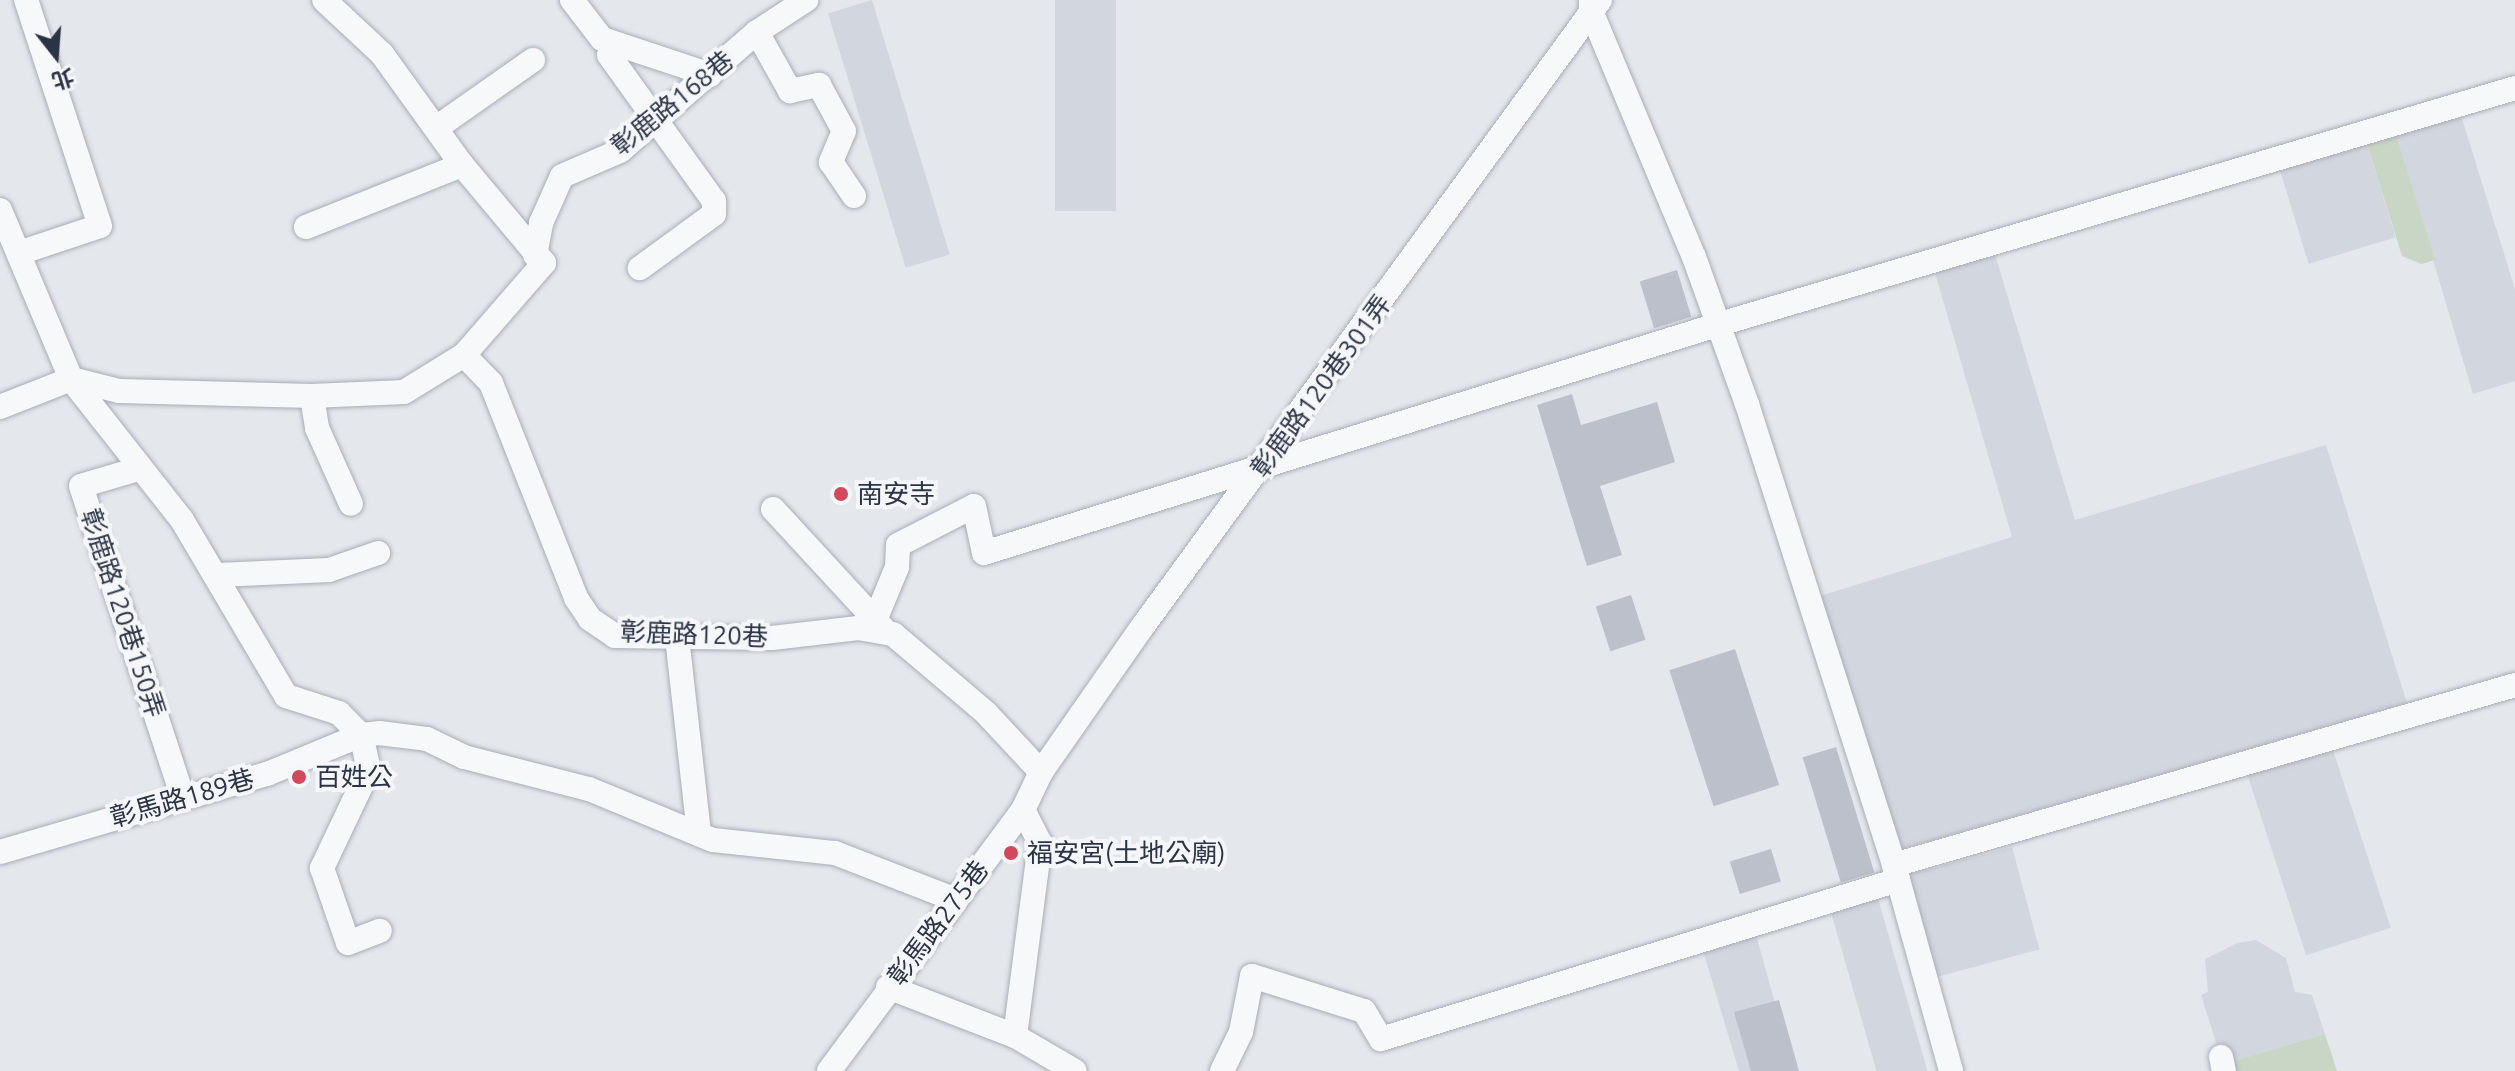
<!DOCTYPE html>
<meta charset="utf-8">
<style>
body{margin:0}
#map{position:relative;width:2515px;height:1071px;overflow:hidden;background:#e4e7ec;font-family:Ubuntu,"Noto Sans TC",sans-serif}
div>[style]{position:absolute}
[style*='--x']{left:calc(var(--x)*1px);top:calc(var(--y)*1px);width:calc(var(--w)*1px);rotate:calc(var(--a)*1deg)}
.built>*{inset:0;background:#d2d6de;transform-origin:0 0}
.green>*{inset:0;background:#c9d6c5}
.building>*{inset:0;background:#bbc0ca;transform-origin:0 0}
.roads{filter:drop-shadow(0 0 2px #a9aeb7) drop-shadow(0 0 2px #a9aeb7)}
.minor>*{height:24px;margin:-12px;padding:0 12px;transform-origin:12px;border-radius:12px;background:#f7f8fa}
.dots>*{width:22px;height:22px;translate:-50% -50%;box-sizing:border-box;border:4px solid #f4f6f9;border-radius:50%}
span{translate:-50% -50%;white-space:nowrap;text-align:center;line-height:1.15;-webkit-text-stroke:8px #f4f6f9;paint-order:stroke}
.street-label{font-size:26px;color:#2b3445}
.poi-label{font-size:26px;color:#2b3445}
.left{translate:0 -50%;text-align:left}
.north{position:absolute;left:16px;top:16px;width:80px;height:80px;-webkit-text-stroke:6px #f4f6f9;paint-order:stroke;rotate:163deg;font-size:22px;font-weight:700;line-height:32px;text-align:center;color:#2b3445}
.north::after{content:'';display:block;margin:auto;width:28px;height:36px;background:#2b3445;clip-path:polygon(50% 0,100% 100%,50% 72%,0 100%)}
</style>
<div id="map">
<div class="built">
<div style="left:872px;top:0;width:266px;height:46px;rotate:73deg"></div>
<div style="left:1055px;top:0;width:61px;height:211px"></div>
<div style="clip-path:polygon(2459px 109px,2515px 289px,2515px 381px,2473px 394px,2394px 129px)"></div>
<div style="left:2364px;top:134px;width:108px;height:91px;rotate:73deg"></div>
<div style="clip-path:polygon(1993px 248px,2075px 520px,2326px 445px,2407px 703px,1888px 853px,1810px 599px,2012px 537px,1933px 266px)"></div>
<div style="left:2332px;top:747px;width:190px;height:89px;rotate:72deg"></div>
<div style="left:2012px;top:847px;width:106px;height:113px;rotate:75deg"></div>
<div style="left:1877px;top:895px;width:184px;height:49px;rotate:74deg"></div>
<div style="clip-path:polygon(1754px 928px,1794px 1071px,1739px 1071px,1701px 944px)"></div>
<div style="clip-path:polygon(2256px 940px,2286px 958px,2295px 992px,2312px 995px,2325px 1034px,2223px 1064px,2201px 995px,2208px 992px,2205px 959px,2237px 943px)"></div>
</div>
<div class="green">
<div style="clip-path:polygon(2394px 129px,2435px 260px,2421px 264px,2402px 256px,2364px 134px)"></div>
<div style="clip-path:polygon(2325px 1034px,2337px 1071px,2225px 1071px,2223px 1064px)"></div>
</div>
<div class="building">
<div style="left:1677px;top:270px;width:49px;height:39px;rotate:73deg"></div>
<div style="clip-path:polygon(1572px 394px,1581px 425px,1657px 402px,1675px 462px,1600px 486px,1622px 555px,1587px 566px,1537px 405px)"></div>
<div style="left:1631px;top:595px;width:47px;height:37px;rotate:72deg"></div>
<div style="left:1735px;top:649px;width:143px;height:69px;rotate:72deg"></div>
<div style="left:1836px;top:747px;width:131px;height:35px;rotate:73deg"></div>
<div style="left:1771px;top:849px;width:34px;height:43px;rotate:73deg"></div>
<div style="clip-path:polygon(1779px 1000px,1799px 1071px,1751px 1071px,1734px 1012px)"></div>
</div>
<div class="roads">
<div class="minor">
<div style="--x:572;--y:0;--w:49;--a:52.4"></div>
<div style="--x:602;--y:39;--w:114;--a:18.4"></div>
<div style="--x:1591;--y:0;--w:11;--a:90"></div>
<div style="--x:1591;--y:11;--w:267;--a:67.3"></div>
<div style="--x:1694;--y:257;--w:156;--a:70.2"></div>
<div style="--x:1747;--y:404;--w:484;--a:72.3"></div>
<div style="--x:1894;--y:865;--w:214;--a:74.5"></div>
<div style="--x:757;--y:32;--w:68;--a:60.8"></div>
<div style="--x:790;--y:91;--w:30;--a:-12"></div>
<div style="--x:819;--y:85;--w:52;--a:61.5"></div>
<div style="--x:844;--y:131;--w:34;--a:113"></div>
<div style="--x:831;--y:162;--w:41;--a:55.9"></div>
<div style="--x:609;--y:55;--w:180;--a:54.3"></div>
<div style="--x:714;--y:201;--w:13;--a:90"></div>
<div style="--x:714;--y:214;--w:92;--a:143.9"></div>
<div style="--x:439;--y:126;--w:115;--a:-35.1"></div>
<div style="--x:0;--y:210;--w:183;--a:67.2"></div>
<div style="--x:71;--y:379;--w:179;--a:51.8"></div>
<div style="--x:182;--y:520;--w:204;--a:59.4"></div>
<div style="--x:286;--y:696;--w:56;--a:17.8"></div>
<div style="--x:339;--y:713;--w:31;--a:45"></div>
<div style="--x:361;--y:735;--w:35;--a:77"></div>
<div style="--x:369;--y:769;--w:110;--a:115.4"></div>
<div style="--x:322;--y:868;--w:79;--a:70.9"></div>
<div style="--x:348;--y:943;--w:34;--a:-21"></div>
<div style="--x:306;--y:227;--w:168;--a:-21.7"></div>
<div style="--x:19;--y:253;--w:85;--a:-18.4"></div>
<div style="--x:100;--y:226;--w:238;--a:-108.1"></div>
<div style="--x:535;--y:255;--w:33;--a:-79"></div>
<div style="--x:541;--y:223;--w:51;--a:-65.9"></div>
<div style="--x:562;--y:176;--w:63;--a:-23.3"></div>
<div style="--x:620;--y:151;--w:181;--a:-41"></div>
<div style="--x:757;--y:32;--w:59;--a:-33.1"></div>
<div style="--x:464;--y:355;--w:39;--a:46"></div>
<div style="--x:491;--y:383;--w:231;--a:68.4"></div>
<div style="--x:576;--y:598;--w:25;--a:56"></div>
<div style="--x:590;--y:619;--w:30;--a:34"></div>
<div style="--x:615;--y:636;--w:157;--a:0.7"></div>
<div style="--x:772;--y:638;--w:87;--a:-6.6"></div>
<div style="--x:858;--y:628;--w:36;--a:10"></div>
<div style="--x:893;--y:634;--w:122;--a:40.3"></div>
<div style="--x:986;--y:713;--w:81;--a:47"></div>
<div style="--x:312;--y:396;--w:32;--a:81"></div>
<div style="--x:317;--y:428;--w:83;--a:65.9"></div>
<div style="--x:0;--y:407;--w:76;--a:-21.5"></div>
<div style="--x:71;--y:379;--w:49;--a:14"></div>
<div style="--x:119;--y:391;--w:193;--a:1.5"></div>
<div style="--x:312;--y:396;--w:92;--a:-2.5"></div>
<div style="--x:404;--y:392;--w:70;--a:-31.7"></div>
<div style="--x:464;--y:355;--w:122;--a:-49"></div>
<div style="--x:544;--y:263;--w:128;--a:-129.9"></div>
<div style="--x:462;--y:165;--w:137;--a:-125.8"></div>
<div style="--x:382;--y:54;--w:79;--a:-137"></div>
<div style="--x:138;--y:469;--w:59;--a:163.4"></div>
<div style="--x:81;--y:486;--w:325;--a:71.9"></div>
<div style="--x:773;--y:509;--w:162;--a:47.3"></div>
<div style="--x:218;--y:575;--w:111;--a:-2.6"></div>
<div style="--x:329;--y:570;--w:52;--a:-19.1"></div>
<div style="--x:876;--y:618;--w:55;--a:-67.6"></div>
<div style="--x:897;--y:567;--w:22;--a:-87"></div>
<div style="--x:898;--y:545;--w:85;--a:-27.2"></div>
<div style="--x:974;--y:506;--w:48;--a:78"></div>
<div style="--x:984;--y:553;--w:771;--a:-17.28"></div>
<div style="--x:1720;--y:324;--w:829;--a:-16.53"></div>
<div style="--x:677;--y:637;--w:198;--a:83.6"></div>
<div style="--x:0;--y:852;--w:278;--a:-16.3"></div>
<div style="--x:267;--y:774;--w:102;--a:-22.5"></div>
<div style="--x:361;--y:735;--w:18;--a:-6"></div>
<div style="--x:379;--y:733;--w:48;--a:7.1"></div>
<div style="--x:427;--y:739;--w:41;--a:25.9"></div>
<div style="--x:464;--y:757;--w:129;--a:14.4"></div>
<div style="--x:589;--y:789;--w:134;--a:22.4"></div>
<div style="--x:713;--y:840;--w:123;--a:6.1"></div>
<div style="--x:835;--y:853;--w:130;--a:21.2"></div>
<div style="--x:1894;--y:865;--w:647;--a:-16.16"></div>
<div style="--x:888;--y:987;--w:136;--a:21.1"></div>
<div style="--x:1015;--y:1036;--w:69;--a:30.3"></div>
<div style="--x:1015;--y:1036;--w:195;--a:-82.6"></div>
<div style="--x:1040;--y:843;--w:37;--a:-117"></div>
<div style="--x:2221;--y:1057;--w:14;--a:78"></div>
<div style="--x:829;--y:1071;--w:325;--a:-53.4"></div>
<div style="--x:1023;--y:810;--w:42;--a:-64.7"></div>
<div style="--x:1041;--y:772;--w:178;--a:-55.1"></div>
<div style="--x:1143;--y:626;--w:775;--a:-53.87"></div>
<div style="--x:1222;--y:1071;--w:43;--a:-64"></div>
<div style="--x:1241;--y:1032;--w:57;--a:-78.9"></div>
<div style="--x:1252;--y:976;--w:117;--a:17.4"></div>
<div style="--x:1364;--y:1011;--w:33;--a:59"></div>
<div style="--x:1381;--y:1039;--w:541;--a:-17.09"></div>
</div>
</div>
<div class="dots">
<div style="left:841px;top:494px;background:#d1495b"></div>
<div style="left:299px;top:777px;background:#d1495b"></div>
<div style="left:1011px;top:853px;background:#d1495b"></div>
</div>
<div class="street-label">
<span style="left:672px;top:103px;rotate:-39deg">彰鹿路168巷</span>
<span style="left:1321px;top:386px;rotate:-54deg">彰鹿路120巷301弄</span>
<span style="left:123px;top:613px;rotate:72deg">彰鹿路120巷150弄</span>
<span style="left:694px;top:634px;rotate:2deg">彰鹿路120巷</span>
<span style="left:182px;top:798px;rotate:-16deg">彰馬路189巷</span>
<span style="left:938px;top:923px;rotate:-53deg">彰馬路275巷</span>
</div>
<div class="poi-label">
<span class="left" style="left:857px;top:494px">南安寺</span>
<span class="left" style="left:315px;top:777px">百姓公</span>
<span class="left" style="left:1027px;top:853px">福安宮(土地公廟)</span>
</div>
<div class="north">北</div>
</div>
